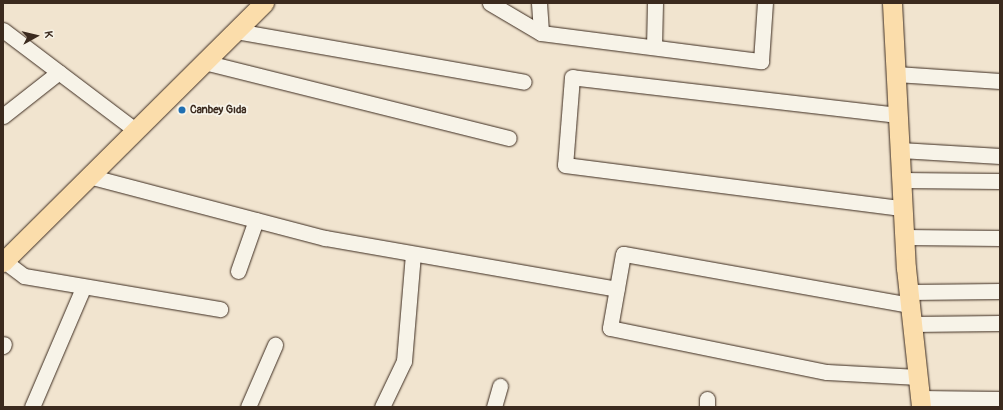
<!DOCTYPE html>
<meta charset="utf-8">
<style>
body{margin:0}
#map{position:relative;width:1003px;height:410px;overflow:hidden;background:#f1e4cf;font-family:Pangolin,sans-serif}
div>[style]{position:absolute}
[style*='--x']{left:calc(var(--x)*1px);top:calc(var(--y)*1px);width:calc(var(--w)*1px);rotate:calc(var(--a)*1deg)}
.roads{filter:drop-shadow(0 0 1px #3b2a1e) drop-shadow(0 0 1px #3b2a1e)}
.minor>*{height:15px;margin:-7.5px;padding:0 7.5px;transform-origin:7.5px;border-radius:7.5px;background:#f7f3e8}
.major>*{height:19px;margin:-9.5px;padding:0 9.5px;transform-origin:9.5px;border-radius:9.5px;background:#fbddab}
.dots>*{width:11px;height:11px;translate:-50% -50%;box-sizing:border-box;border:2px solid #f7f3e8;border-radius:50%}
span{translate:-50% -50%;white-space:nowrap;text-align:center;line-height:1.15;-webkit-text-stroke:3.5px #f7f3e8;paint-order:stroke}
.poi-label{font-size:11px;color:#3b2a1e;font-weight:700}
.left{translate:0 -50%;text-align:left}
.frame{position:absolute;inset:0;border:4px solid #3b2a1e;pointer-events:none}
.north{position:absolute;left:16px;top:16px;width:40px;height:40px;-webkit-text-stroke:3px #f7f3e8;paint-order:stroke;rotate:82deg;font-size:11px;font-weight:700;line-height:16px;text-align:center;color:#3b2a1e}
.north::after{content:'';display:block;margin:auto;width:14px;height:18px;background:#3b2a1e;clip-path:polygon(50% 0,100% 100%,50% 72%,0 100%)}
</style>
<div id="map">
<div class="roads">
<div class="minor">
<div style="--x:490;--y:3;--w:59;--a:30.5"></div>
<div style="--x:541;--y:33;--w:222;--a:7.3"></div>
<div style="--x:761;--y:61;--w:58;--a:-86.1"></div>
<div style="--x:539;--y:3;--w:30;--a:86"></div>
<div style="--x:3;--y:30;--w:166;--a:37.1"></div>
<div style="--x:236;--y:31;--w:292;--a:10"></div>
<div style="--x:654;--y:47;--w:44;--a:-88.7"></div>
<div style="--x:204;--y:62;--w:314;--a:14"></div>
<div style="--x:896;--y:74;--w:104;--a:3.9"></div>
<div style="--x:898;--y:115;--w:328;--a:-173.4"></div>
<div style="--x:572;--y:77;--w:88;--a:94.5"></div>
<div style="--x:565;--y:165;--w:341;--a:7.3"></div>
<div style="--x:3;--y:116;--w:71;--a:-38.2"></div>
<div style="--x:900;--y:150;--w:100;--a:3.4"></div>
<div style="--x:88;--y:176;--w:245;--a:14.7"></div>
<div style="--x:325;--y:238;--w:296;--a:9.9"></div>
<div style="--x:901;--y:180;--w:99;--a:0.6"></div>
<div style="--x:904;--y:237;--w:96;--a:0.6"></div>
<div style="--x:4;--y:261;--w:25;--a:37"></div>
<div style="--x:24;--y:276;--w:199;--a:9.6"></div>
<div style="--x:238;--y:271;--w:54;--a:-70.6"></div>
<div style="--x:909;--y:292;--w:91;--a:-0.6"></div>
<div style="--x:910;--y:305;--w:291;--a:-169.9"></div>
<div style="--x:623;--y:254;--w:75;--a:100"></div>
<div style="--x:610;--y:328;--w:221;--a:11.5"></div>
<div style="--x:827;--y:372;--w:91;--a:3.1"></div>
<div style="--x:912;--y:324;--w:88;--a:-0.7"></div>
<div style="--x:3;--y:346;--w:2;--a:-63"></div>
<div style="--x:920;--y:398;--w:80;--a:0.7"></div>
<div style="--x:707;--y:399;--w:8;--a:90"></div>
<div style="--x:32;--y:407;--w:129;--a:-66.8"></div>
<div style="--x:248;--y:407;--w:68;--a:-66.5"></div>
<div style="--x:382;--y:407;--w:51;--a:-64.4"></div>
<div style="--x:404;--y:361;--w:107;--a:-85.2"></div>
<div style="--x:494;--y:407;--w:22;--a:-74"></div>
</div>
<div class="major">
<div style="--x:892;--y:3;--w:265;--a:87"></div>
<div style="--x:906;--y:268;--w:140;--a:83.8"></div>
<div style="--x:3;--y:262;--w:368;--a:-44.8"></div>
</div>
</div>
<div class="dots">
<div style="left:182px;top:110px;background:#1f6fb2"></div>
</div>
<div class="poi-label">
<span class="left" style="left:190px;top:110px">Canbey Gıda</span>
</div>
<div class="frame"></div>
<div class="north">K</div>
</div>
